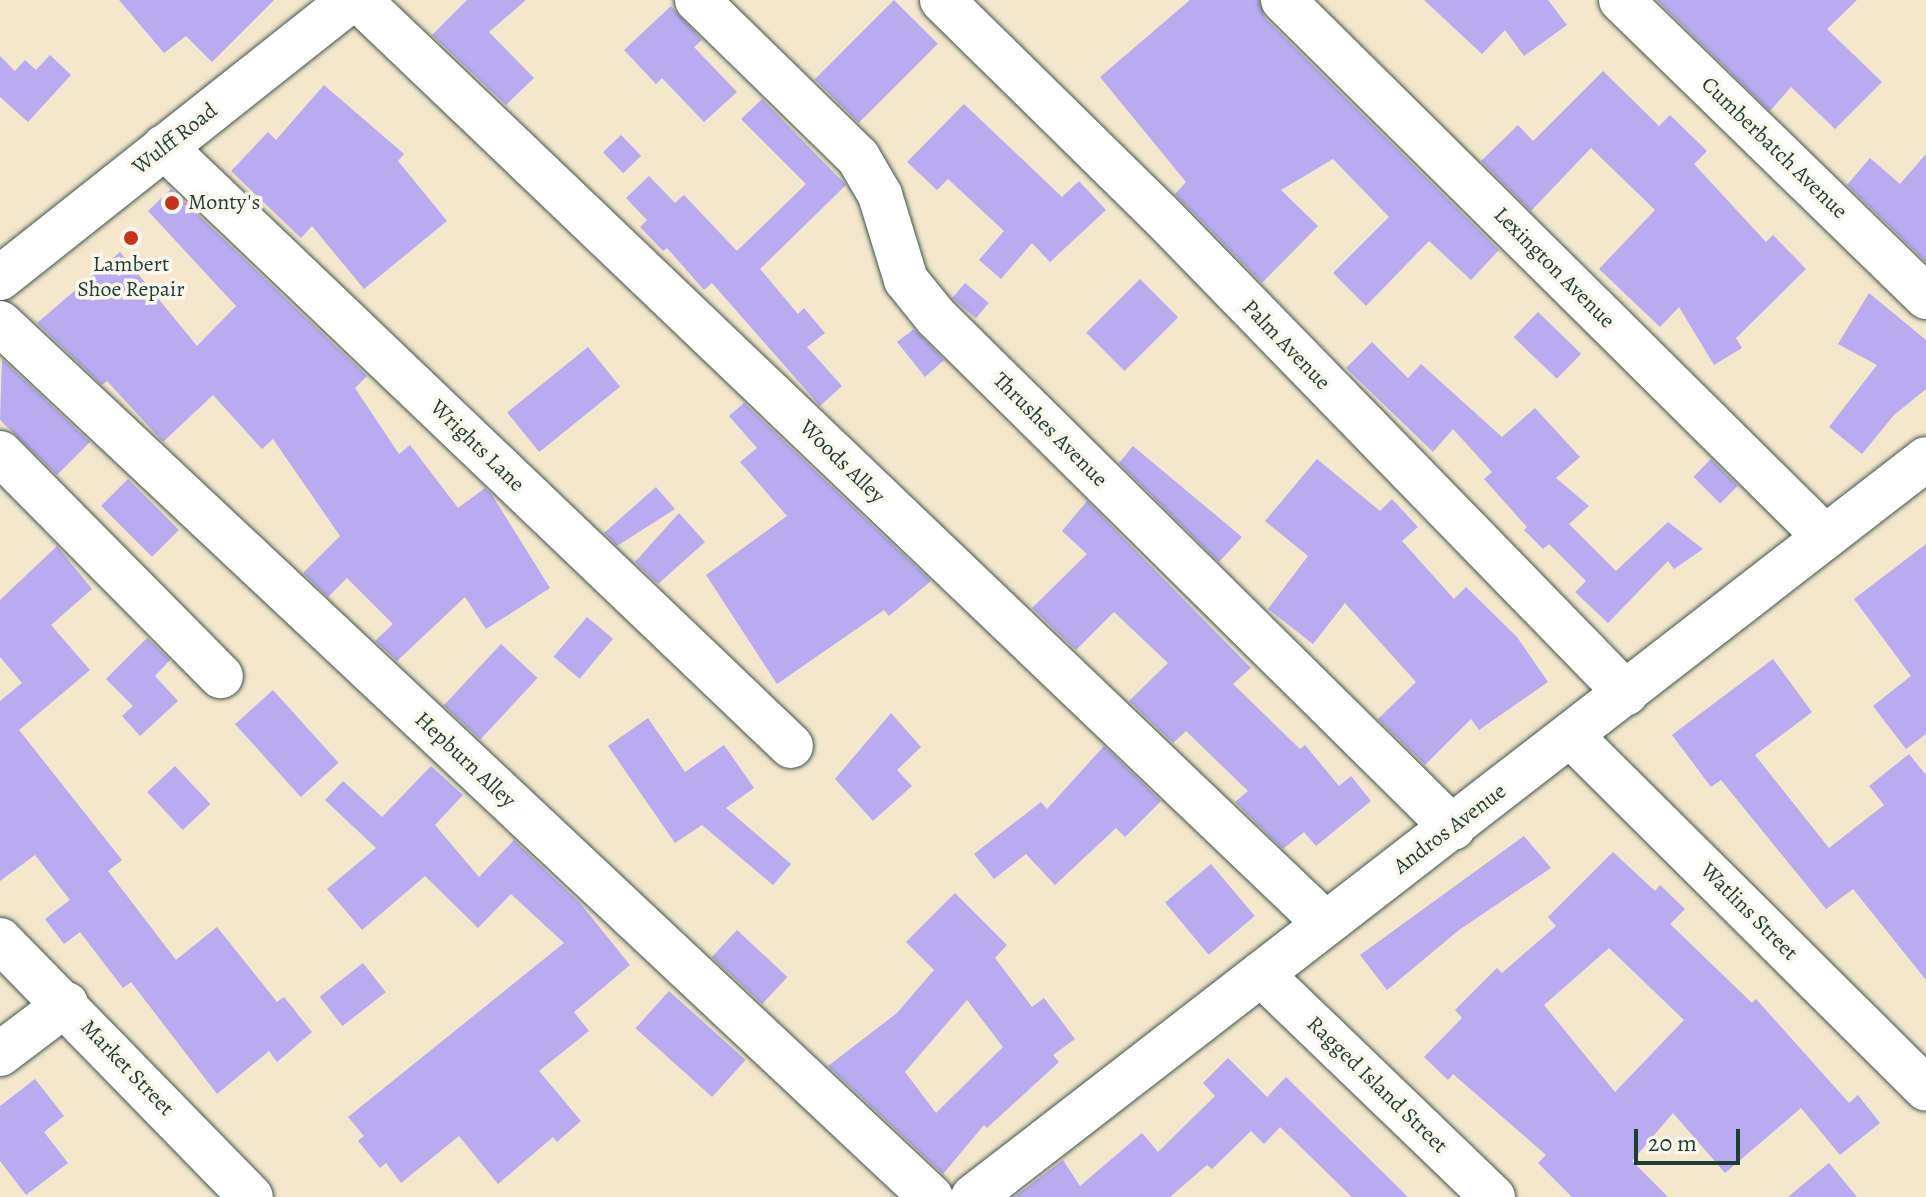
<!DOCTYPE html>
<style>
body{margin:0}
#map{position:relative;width:1926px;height:1197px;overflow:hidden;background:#f3e7cd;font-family:Alegreya,serif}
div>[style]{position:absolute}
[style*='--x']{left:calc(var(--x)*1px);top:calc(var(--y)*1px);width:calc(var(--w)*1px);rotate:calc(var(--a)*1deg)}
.building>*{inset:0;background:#b9abf0;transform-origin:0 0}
.roads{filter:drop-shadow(0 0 2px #3f564b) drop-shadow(0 0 2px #3f564b)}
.minor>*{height:44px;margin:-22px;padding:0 22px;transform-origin:22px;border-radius:22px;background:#fff}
.major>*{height:44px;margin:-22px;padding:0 22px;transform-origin:22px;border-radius:22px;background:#fff}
.dots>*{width:22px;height:22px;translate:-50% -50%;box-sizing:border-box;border:4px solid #fbf7ec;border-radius:50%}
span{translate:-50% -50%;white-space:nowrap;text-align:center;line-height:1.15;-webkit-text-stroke:7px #fbf7ec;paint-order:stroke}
.street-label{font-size:22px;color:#1f3d34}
.poi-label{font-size:22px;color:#1f3d34}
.left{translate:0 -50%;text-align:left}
.scale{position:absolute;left:1634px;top:1129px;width:106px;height:36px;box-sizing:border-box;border:4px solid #1f3d34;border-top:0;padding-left:10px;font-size:24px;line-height:28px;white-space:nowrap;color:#1f3d34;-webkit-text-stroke:6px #fbf7ec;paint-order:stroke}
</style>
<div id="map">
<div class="building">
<div style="clip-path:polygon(119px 0,274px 0,212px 62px,186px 36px,164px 53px)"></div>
<div style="clip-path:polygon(467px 0,526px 0,489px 32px,534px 78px,506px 105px,432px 35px)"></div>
<div style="left:894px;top:0;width:62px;height:112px;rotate:45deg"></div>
<div style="clip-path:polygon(1190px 0,1259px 0,1265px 18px,1499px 250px,1471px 280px,1429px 241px,1366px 306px,1333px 273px,1389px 217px,1333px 159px,1281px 190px,1318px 226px,1262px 283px,1175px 194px,1186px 182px,1100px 77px)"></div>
<div style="clip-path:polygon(1424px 0,1548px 0,1567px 25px,1524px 56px,1505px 30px,1482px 54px)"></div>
<div style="clip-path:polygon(1657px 0,1857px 0,1827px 29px,1882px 82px,1835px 129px,1791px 87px,1770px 111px)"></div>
<div style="clip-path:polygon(671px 6px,702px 40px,694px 47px,737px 92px,704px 122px,662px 78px,656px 84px,624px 50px)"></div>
<div style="clip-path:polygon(50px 55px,71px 75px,28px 122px,0 97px,0 56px,15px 71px,25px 60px,36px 70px)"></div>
<div style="clip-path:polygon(1603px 71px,1659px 126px,1670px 115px,1707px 151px,1694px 164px,1766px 242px,1773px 235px,1806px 269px,1736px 338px,1742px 348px,1714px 365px,1679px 307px,1660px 327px,1599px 269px,1655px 210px,1591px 148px,1531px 211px,1481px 161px,1518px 125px,1533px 141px)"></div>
<div style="clip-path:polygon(324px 85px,404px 154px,398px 161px,447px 221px,364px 289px,312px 226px,301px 238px,231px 171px,268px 132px,276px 140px)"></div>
<div style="clip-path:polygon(762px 99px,846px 185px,760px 269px,798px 314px,804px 308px,825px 333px,807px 347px,842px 386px,820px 406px,712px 283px,704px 290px,667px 248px,663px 251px,640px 227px,647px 220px,626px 198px,649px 176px,675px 203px,684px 195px,737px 251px,806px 184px,741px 119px)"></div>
<div style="clip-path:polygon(964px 104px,1062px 197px,1079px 181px,1106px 210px,1050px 262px,1032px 243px,1001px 279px,979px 260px,1004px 231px,948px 179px,937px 190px,907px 162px)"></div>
<div style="left:621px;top:135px;width:29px;height:25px;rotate:46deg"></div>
<div style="clip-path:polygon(1926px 154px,1926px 262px,1847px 185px,1870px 158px,1900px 184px)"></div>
<div style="clip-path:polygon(171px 189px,367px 376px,355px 388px,399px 454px,410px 445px,458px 508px,485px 488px,492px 495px,550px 588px,486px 629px,465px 597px,397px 661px,375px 641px,393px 624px,347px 578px,328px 597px,303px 573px,340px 536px,273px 439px,262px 449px,213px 395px,163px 442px,107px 381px,102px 385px,37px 323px,120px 252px,197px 346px,236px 306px,148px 211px)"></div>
<div style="left:1140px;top:279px;width:54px;height:76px;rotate:45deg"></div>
<div style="left:965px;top:283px;width:31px;height:20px;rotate:40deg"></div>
<div style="clip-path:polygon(1869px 293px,1926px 340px,1926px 389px,1894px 415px,1862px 454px,1829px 427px,1877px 365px,1838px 344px)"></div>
<div style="left:1538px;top:312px;width:60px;height:35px;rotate:44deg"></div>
<div style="clip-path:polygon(914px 329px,944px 360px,925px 377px,897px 342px)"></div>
<div style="clip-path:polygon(1372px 342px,1408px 378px,1421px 364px,1502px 437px,1535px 408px,1580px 457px,1556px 478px,1589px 506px,1569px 524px,1616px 571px,1668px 522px,1703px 549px,1674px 569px,1668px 561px,1608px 623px,1575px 592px,1586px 581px,1549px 544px,1543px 549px,1524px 530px,1527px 527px,1484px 479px,1492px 472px,1453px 429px,1433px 452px,1346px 368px)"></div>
<div style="left:588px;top:347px;width:51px;height:104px;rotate:51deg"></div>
<div style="clip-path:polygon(2px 359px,90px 442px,57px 475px,0 420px)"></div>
<div style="clip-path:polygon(744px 403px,931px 581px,889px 616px,884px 610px,777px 684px,706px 575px,787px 516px,740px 462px,757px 448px,729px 416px)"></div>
<div style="clip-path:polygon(1133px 446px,1242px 537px,1219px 562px,1119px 463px)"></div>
<div style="clip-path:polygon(1317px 459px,1380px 511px,1392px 499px,1418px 527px,1402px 541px,1454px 599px,1466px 587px,1517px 637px,1548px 682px,1479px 730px,1471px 719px,1425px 765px,1378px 719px,1416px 682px,1345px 603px,1313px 644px,1268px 609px,1308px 556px,1265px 521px)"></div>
<div style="left:1711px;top:459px;width:38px;height:25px;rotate:45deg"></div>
<div style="left:128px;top:479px;width:72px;height:38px;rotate:45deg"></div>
<div style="clip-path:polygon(656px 487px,675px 509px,617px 546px,604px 533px)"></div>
<div style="clip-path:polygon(1087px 501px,1251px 668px,1233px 684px,1300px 749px,1305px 745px,1339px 786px,1351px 776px,1371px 801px,1316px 846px,1304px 832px,1283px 849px,1235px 802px,1248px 791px,1186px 731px,1173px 743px,1129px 701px,1168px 663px,1114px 612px,1076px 650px,1032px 608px,1087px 554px,1062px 531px)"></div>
<div style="clip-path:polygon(679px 513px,705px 542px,658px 584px,635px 562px)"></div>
<div style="clip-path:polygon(1926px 544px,1926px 734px,1906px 749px,1873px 706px,1911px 676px,1854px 599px)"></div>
<div style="clip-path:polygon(57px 546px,92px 589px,51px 625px,90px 670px,19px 730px,122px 860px,108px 871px,176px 960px,217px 927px,277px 1002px,284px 997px,312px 1032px,277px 1062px,269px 1051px,217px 1094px,131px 982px,123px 988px,80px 932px,64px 944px,45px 919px,70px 900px,35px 855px,0 881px,0 701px,22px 683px,0 657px,0 600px)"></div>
<div style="left:587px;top:617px;width:34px;height:52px;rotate:40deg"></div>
<div style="clip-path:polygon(147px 638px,170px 660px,155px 676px,178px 701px,140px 736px,122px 716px,133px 706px,106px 679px)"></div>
<div style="left:501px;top:644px;width:50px;height:84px;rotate:43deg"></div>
<div style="clip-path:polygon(1773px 659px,1812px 712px,1755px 755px,1829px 848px,1884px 805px,1869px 786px,1909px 754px,1926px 775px,1926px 980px,1853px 889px,1826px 909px,1721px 780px,1711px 787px,1672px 735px)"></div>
<div style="left:273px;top:690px;width:98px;height:51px;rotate:48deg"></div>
<div style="clip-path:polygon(891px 713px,921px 747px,897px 770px,912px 786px,873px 821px,835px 779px)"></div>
<div style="clip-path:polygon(648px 718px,685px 772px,724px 745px,754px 788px,726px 808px,791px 864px,773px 885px,702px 825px,675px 843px,608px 746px)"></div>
<div style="clip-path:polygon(1104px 746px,1161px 801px,1125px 837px,1116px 828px,1055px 885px,1026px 854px,994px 879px,974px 854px,1041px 802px,1047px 809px)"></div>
<div style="left:175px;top:766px;width:52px;height:38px;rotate:47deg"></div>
<div style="clip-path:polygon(431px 766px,463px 795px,435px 825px,479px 877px,514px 840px,580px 903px,630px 965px,574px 1012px,589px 1031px,539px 1071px,581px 1121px,557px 1142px,553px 1137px,498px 1184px,459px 1136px,401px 1183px,386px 1163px,380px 1168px,358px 1141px,364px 1136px,348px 1117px,564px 943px,511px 894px,478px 928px,425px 876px,362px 930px,327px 889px,376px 848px,325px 800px,343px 781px,382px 817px)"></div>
<div style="clip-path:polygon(1524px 836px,1551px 868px,1459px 930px,1387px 990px,1360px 955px)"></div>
<div style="clip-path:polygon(evenodd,1613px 852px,1655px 891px,1660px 885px,1685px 909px,1670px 924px,1752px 1003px,1756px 999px,1849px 1103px,1858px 1095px,1880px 1123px,1840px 1155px,1801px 1108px,1725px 1173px,1673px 1113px,1632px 1161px,1668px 1197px,1572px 1197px,1538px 1163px,1546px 1155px,1453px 1074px,1448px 1080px,1424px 1057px,1462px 1018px,1455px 1010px,1497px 968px,1502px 973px,1556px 926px,1548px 917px,1613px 852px,1609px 948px,1684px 1020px,1615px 1092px,1544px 1005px,1609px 948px)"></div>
<div style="left:1211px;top:864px;width:68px;height:60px;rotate:50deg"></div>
<div style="clip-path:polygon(evenodd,955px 893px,1007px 945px,995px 958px,1032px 1007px,1044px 998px,1075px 1039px,1053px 1055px,1059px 1062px,987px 1128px,984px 1125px,943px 1174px,828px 1066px,897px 1013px,934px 970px,906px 942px,955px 893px,967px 1000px,1003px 1047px,936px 1113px,905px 1072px,967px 1000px)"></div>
<div style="left:737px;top:930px;width:69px;height:37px;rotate:43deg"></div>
<div style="left:363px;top:963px;width:37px;height:55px;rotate:52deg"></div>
<div style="left:669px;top:991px;width:103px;height:50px;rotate:42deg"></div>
<div style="clip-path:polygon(1228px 1058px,1267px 1097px,1286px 1077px,1408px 1197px,1352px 1197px,1280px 1127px,1264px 1144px,1251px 1131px,1212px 1169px,1207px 1165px,1170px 1197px,1014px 1197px,1063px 1160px,1080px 1186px,1142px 1133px,1158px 1152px,1215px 1096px,1203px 1083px)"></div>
<div style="clip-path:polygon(35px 1079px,64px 1116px,44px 1132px,68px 1163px,26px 1195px,0 1161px,0 1106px)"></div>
<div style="clip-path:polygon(1829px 1163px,1857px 1197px,1788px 1197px)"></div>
</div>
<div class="roads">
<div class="minor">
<div style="--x:359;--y:0;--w:1336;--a:43.7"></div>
<div style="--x:697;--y:0;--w:225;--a:44.3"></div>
<div style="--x:858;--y:157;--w:44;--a:59.9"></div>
<div style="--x:880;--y:195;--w:89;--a:73"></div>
<div style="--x:906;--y:280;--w:48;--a:51"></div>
<div style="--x:936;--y:317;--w:727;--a:44.67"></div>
<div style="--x:942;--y:0;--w:304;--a:44.5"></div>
<div style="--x:1159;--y:213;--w:670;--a:45.79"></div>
<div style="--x:1283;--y:0;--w:763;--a:44.73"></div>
<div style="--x:1621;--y:0;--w:426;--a:44.2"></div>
<div style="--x:164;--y:147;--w:867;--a:43.69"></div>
<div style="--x:0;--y:323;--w:1277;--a:43.19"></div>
<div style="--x:0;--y:453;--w:314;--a:45.3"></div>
<div style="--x:1572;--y:737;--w:499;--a:44.8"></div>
<div style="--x:1261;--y:974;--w:322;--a:43.9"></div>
<div style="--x:0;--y:1054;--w:83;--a:-37.1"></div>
<div style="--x:973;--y:1197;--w:1205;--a:-37.75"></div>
</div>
<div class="major">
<div style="--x:0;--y:278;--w:448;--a:-38.4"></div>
<div style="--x:0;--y:940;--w:359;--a:45.7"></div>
</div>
</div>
<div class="dots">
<div style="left:172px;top:203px;background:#c8321e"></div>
<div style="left:131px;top:238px;background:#c8321e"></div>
</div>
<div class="street-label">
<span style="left:175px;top:139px;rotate:-38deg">Wulff Road</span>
<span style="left:1774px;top:148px;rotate:44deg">Cumberbatch Avenue</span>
<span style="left:1554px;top:268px;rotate:45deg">Lexington Avenue</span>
<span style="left:1286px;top:345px;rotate:46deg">Palm Avenue</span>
<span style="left:1050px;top:430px;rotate:45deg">Thrushes Avenue</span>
<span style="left:477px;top:446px;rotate:44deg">Wrights Lane</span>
<span style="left:842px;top:462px;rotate:44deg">Woods Alley</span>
<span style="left:465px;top:760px;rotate:43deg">Hepburn Alley</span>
<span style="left:1450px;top:829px;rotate:-37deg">Andros Avenue</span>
<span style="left:1749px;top:912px;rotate:45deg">Watlins Street</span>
<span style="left:127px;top:1068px;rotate:46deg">Market Street</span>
<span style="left:1377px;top:1085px;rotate:44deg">Ragged Island Street</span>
</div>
<div class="poi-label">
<span class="left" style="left:188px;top:203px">Monty's</span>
<span style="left:131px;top:277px">Lambert<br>Shoe Repair</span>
</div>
<div class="scale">20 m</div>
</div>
